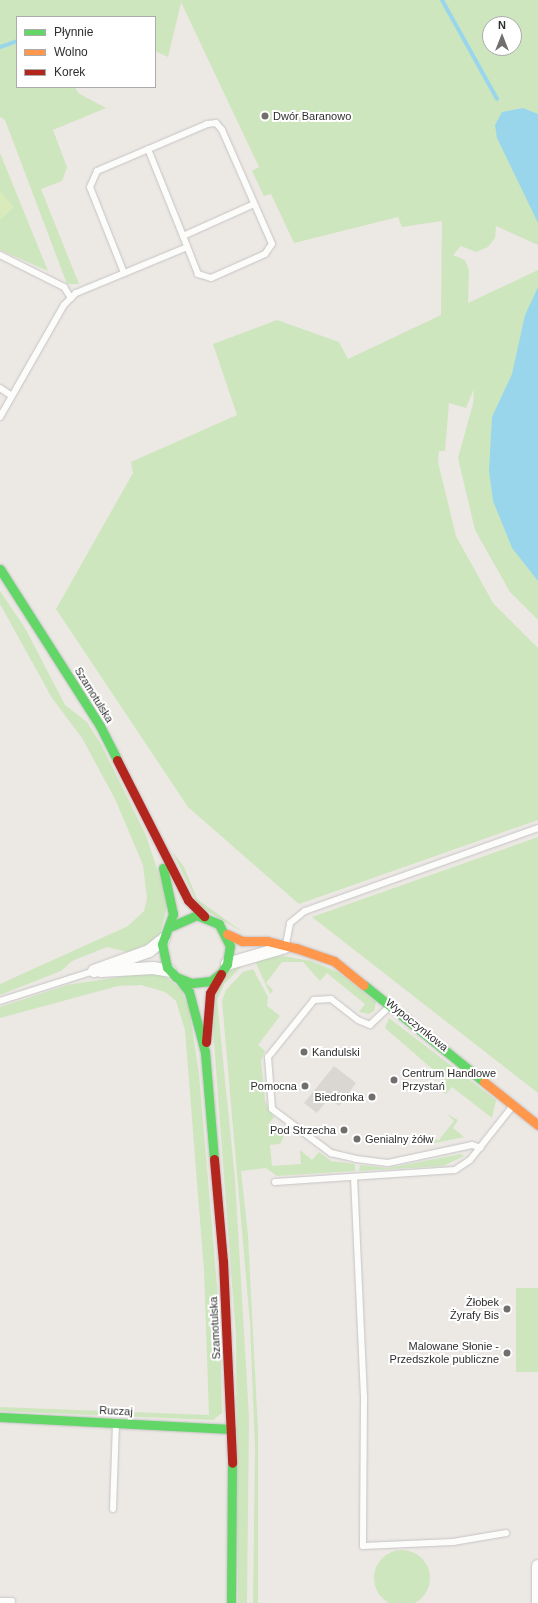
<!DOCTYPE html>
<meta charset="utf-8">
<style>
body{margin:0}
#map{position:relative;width:538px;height:1603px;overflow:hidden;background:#ece8e4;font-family:Arial,sans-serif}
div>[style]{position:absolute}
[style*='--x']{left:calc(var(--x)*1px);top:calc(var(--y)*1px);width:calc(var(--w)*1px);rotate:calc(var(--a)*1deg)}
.green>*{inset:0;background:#cee6be;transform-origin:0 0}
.round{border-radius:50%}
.pitch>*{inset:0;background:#d9eabb}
.plaza>*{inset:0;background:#dad6d2}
.water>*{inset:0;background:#99d6ec}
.stream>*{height:4px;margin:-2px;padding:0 2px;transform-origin:2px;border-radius:2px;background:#99d6ec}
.roads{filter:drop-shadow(0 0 1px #c5c4c5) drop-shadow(0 0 1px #c5c4c5)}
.lane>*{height:6px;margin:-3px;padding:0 3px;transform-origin:3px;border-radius:3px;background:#fcfcfb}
.street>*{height:12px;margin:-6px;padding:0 6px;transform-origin:6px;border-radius:6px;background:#fcfcfb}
.fast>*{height:9px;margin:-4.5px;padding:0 4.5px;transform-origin:4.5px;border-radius:4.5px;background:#63d668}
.slow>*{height:9px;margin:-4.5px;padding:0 4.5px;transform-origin:4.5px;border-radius:4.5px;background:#ff974d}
.jam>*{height:9px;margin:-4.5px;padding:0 4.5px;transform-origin:4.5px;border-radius:4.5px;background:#b3261e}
.dots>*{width:11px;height:11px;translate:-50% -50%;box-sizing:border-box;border:2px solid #fff;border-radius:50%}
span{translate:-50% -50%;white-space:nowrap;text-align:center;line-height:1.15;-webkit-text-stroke:4px #fff;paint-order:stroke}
.poi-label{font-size:11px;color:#2e2e2e}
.left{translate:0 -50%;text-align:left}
.right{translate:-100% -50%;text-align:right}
.street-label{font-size:11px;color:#2e2e2e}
.legend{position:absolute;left:16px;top:16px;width:140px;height:72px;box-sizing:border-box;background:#fff;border:1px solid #ababab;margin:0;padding:5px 7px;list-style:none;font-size:12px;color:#2e2e2e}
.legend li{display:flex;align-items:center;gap:8px;height:20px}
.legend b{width:20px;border:1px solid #ababab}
.north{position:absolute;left:482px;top:16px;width:40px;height:40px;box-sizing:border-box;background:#fff;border:1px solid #ababab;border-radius:50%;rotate:0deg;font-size:11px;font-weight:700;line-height:16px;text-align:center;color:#2e2e2e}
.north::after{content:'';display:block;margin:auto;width:14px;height:18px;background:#706f6e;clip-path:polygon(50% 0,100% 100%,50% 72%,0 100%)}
</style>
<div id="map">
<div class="green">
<div style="clip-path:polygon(0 0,180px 0,181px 3px,168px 57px,155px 51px,155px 17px,17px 17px,17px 87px,75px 87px,78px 93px,106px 108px,53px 130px,67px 167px,62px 181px,41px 189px,79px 284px,67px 284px,5px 120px,0 117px)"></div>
<div style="clip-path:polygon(evenodd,180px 0,538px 0,538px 245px,496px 226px,495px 238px,488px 247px,476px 252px,461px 246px,453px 255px,465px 260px,469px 270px,468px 303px,538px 270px,538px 620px,510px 592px,475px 530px,458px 458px,473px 404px,474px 389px,466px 408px,449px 403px,445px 451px,439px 451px,438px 462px,456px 536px,493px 603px,538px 648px,538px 820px,299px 904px,188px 807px,56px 609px,133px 473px,131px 462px,237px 415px,213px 344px,277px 320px,339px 342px,348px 359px,441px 315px,442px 221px,402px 227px,398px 217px,294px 243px,271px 194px,264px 196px,252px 171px,259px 167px,180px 0,490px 24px,514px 24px,514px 48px,490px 48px,490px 24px)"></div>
<div style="clip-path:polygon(0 153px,48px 271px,0 250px)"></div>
<div style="clip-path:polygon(0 591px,25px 628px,65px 705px,87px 722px,101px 744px,146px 835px,168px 903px,160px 934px,151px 943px,127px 952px,107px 947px,72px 961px,61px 971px,0 995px,0 984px,128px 926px,144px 911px,147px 899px,143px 865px,115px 799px,82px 738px,52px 698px,0 604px)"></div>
<div style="clip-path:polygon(538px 837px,538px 1093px,312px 917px)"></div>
<div style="clip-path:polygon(172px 851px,184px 867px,197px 899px,244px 933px,199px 906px)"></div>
<div style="clip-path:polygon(283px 956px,311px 961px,338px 972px,376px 1002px,374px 1011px,369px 1014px,359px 1012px,365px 1004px,327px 973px,320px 981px,303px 962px,282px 962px,266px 983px,273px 990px,270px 994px,254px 959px)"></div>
<div style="clip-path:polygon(244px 964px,224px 984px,217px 1000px,235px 1179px,249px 1417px,247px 1603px,238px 1603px,236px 1337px,213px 1029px,216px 989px,233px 967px)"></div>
<div style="clip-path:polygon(253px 969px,268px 997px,267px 1006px,280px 1016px,258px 1045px,265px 1051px,261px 1061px,265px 1101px,274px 1117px,268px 1125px,284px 1136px,280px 1144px,270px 1145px,272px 1166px,301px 1164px,300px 1150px,312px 1160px,319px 1152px,331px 1161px,355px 1164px,355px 1171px,277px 1176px,266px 1168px,241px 1171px,248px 1235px,258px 1430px,258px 1603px,253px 1603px,255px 1448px,250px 1323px,222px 1001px,226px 990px,243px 972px)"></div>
<div style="clip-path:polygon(151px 972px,162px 974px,180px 988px,189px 1007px,199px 1074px,220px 1321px,222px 1413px,213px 1420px,0 1411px,0 1407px,209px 1415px,204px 1271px,185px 1030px,176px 1001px,165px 992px,141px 985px,118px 986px,0 1018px,0 1007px,67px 985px)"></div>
<div style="clip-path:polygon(389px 1018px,496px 1100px,492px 1118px,452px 1087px,446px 1094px,438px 1089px,445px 1080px,385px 1028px)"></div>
<div style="clip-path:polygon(447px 1114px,458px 1120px,453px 1128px,464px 1137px,430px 1144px,433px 1137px,438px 1141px,454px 1121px)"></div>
<div style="clip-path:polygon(461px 1154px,464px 1156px,443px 1166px,359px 1171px,360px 1165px,388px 1168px)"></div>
<div style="left:538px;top:1288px;width:84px;height:22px;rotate:90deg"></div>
<div class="round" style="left:374px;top:1550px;width:56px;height:56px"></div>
</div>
<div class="pitch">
<div style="clip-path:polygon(0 191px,14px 207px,0 220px)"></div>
</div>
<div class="plaza">
<div style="clip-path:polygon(334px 1066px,356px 1083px,339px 1106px,329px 1098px,317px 1113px,304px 1103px)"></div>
</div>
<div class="water">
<div style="clip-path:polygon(523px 108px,538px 114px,538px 223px,497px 138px,495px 125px,502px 112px)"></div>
<div style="clip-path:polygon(538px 287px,538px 581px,512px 548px,493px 501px,489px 471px,492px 417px,512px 374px,525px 315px)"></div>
</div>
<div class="stream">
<div style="--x:442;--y:0;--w:113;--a:60.9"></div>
<div style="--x:0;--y:47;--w:18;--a:-19"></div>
</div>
<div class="roads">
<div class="lane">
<div style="--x:148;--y:149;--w:94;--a:68.1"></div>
<div style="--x:183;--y:236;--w:78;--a:-24.3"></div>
<div style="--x:0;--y:255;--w:72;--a:26.6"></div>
<div style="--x:64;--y:287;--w:13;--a:58"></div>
<div style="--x:124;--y:273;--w:92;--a:-111.6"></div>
<div style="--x:90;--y:187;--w:17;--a:-66"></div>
<div style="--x:97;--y:171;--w:120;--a:-23.1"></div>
<div style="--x:207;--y:124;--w:9;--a:-6"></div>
<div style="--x:216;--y:123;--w:9;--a:49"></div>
<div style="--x:222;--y:130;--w:124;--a:66.3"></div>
<div style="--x:272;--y:244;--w:12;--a:125"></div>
<div style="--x:265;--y:254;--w:59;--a:156"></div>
<div style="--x:211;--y:278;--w:14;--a:-163"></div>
<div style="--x:198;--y:274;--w:41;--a:-111.5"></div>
<div style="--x:0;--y:388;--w:14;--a:34"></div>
<div style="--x:0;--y:417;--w:129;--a:-60.3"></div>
<div style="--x:64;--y:305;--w:17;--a:-45"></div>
<div style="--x:76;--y:293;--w:120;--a:-22.5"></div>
<div style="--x:286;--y:944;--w:21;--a:-79"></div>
<div style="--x:290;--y:923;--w:19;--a:-39"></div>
<div style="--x:305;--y:911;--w:247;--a:-19.6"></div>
<div style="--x:0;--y:1001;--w:99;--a:-17.7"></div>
<div style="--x:389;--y:1007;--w:26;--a:137"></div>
<div style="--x:370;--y:1025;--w:13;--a:-157"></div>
<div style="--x:358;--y:1020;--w:34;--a:-142"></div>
<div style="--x:331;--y:999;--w:17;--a:177"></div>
<div style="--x:314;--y:1000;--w:73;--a:128.9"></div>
<div style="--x:268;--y:1057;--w:52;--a:85.6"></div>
<div style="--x:272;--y:1109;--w:74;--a:36.7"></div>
<div style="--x:331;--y:1153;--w:26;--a:13"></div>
<div style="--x:356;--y:1159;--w:32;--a:7"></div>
<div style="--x:388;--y:1163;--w:86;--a:-12.1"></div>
<div style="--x:472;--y:1145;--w:9;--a:18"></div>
<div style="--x:354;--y:1177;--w:220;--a:87.4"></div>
<div style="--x:364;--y:1397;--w:149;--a:90.4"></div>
<div style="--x:363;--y:1546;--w:90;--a:-2.5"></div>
<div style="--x:453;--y:1542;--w:54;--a:-9.6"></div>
<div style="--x:275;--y:1182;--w:180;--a:-3.8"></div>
<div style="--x:455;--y:1170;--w:18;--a:-34"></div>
<div style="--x:470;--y:1160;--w:68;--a:-51.6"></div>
<div style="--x:113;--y:1509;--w:85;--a:-88"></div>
<div style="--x:0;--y:1601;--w:12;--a:0"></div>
</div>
<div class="street">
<div style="--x:227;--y:964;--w:60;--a:-16.3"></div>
<div style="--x:94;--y:971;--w:59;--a:-20"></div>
<div style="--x:149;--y:951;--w:19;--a:-39"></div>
<div style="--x:101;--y:971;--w:52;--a:-3.3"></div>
<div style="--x:153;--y:968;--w:17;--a:10"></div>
<div style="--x:538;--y:1603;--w:37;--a:-90"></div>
</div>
<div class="fast">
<div style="--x:0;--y:569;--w:186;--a:57.5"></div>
<div style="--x:100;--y:726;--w:38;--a:63"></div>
<div style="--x:163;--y:868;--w:47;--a:77.7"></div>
<div style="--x:173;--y:914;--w:32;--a:110"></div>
<div style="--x:162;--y:944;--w:24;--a:78"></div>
<div style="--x:167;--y:967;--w:13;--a:48"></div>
<div style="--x:176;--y:977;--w:17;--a:21"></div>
<div style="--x:192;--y:983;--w:19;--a:-6"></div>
<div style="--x:211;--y:981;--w:13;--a:-39"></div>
<div style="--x:221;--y:973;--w:11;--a:-56"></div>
<div style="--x:227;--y:964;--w:18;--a:-81"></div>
<div style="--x:230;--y:946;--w:25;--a:-117"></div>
<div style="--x:219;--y:924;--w:24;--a:-158"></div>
<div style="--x:197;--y:915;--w:27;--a:156"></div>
<div style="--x:179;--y:979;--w:16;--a:52"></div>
<div style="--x:189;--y:992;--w:62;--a:75.1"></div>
<div style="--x:205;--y:1052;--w:107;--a:85.2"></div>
<div style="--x:364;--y:985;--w:154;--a:38.9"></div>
<div style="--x:0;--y:1417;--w:231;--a:3"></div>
<div style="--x:231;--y:1603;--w:140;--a:-89.6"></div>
</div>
<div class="slow">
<div style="--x:227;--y:934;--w:17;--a:25"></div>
<div style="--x:242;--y:941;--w:25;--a:0"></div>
<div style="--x:267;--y:941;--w:30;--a:14"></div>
<div style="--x:296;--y:948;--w:40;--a:18.9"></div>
<div style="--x:334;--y:961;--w:38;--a:39"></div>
<div style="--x:484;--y:1082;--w:69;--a:38.5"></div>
</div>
<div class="jam">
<div style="--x:117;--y:760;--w:157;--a:63.1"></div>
<div style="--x:188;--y:900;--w:23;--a:45"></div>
<div style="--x:206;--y:1042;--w:49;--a:-85.3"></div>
<div style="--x:210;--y:993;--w:22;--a:-60"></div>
<div style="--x:214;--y:1159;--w:102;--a:85"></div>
<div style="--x:223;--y:1261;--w:202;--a:87.4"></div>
</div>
</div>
<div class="dots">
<div style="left:265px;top:116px;background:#706f6e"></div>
<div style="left:304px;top:1052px;background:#706f6e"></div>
<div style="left:394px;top:1080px;background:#706f6e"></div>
<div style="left:305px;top:1086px;background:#706f6e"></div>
<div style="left:372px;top:1097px;background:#706f6e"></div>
<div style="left:344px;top:1130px;background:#706f6e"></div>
<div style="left:357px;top:1139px;background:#706f6e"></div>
<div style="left:507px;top:1309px;background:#706f6e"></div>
<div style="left:507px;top:1353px;background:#706f6e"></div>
</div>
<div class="poi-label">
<span class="left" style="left:273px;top:116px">Dwór Baranowo</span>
<span class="left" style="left:312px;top:1052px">Kandulski</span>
<span class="left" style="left:402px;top:1080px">Centrum Handlowe<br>Przystań</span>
<span class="right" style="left:297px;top:1086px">Pomocna</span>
<span class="right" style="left:364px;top:1097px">Biedronka</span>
<span class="right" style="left:336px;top:1130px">Pod Strzecha</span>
<span class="left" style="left:365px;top:1139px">Genialny żółw</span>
<span class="right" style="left:499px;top:1309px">Żłobek<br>Żyrafy Bis</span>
<span class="right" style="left:499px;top:1353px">Malowane Słonie -<br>Przedszkole publiczne</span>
</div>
<div class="street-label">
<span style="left:94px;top:695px;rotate:58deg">Szamotulska</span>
<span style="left:417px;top:1025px;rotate:39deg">Wypoczynkowa</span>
<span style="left:215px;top:1328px;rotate:-93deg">Szamotulska</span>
<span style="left:116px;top:1411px;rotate:3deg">Ruczaj</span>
</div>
<ul class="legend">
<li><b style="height:5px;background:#63d668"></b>Płynnie</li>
<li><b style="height:5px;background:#ff974d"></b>Wolno</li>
<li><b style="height:5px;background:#b3261e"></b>Korek</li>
</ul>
<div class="north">N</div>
</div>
